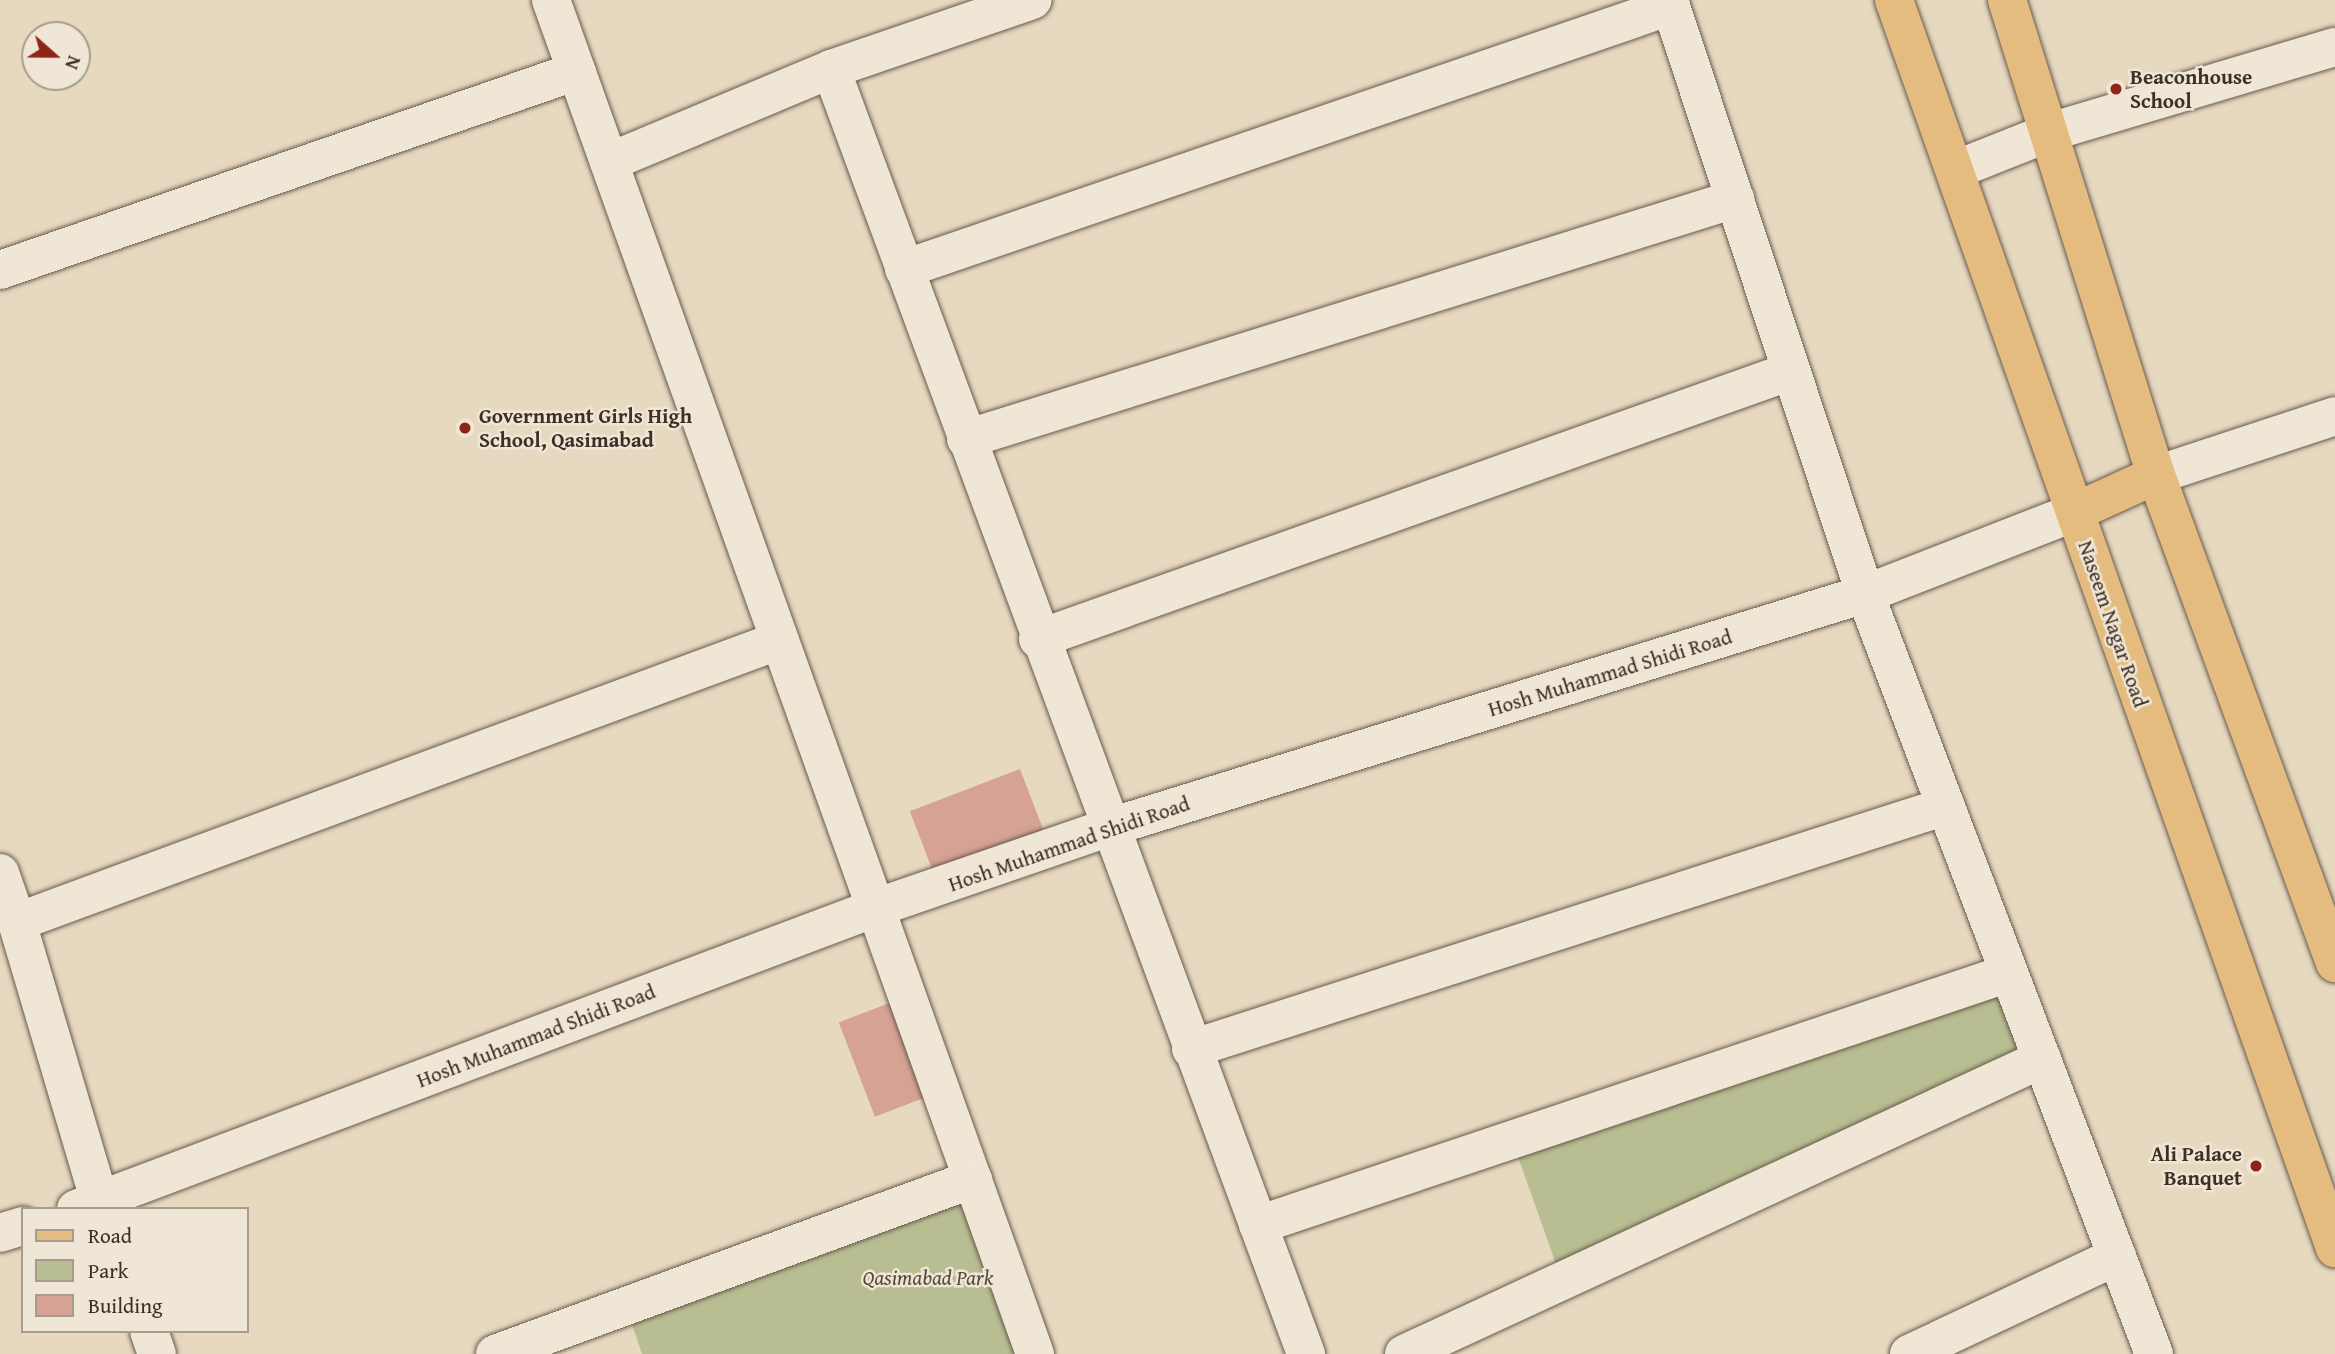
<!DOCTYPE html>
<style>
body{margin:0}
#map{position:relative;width:2335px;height:1354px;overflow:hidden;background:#e7d8c0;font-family:"Gentium Book Plus",serif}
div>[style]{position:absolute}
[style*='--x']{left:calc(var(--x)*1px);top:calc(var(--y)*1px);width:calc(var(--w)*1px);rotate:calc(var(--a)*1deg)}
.green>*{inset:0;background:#b8be91}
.building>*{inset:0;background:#d5a293;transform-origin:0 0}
.roads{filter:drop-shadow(0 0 2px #675a4c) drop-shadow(0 0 2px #675a4c)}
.minor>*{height:38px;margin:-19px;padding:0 19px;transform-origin:19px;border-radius:19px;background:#efe6d6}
.major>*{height:38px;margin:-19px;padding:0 19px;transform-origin:19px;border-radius:19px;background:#e4bc80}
.dots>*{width:19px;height:19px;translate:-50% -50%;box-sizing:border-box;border:4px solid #efe6d6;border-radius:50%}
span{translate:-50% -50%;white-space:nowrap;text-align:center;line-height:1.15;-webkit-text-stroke:5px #efe6d6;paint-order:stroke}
.poi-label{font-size:21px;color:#3c3025;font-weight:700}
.left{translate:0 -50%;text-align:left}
.right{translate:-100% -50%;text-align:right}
.street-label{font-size:21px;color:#3c3025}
.park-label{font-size:21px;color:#554c3b;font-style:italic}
.legend{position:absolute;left:21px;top:1207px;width:228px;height:126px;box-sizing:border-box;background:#efe6d6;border:2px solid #a79d8f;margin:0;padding:9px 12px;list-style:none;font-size:21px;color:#3c3025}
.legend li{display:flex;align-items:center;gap:14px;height:35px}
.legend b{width:35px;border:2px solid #a79d8f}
.north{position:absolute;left:21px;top:21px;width:70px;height:70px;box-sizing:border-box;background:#efe6d6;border:2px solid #a79d8f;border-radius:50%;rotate:111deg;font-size:19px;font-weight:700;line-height:28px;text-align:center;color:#3c3025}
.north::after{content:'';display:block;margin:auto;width:24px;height:32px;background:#8f2418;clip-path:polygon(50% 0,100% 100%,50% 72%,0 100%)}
</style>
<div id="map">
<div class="green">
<div style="clip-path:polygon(2009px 973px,2042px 1059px,1562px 1281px,1512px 1140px)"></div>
<div style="clip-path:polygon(973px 1179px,1035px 1354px,642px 1354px,626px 1307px)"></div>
</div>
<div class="building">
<div style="left:1020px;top:769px;width:79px;height:118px;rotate:69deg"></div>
<div style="left:892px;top:1002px;width:101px;height:57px;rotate:69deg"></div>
</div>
<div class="roads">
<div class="minor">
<div style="--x:551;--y:0;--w:1438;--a:70.33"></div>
<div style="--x:1669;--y:0;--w:626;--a:71.74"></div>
<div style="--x:1865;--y:594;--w:813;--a:69.18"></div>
<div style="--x:831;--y:69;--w:1370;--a:69.71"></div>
<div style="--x:609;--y:162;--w:241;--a:-22.7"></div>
<div style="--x:831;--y:69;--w:213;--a:-18.9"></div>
<div style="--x:1955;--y:170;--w:105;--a:-21.7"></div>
<div style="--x:2053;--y:131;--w:294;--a:-16.6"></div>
<div style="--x:904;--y:269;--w:811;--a:-18.93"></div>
<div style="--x:0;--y:270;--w:610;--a:-19.03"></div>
<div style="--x:966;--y:439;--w:806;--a:-17.33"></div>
<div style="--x:2156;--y:475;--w:188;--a:-18.2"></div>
<div style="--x:1038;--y:639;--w:799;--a:-19.59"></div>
<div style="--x:0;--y:873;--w:52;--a:70.9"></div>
<div style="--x:1191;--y:1049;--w:793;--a:-17.84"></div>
<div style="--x:76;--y:1209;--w:854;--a:-20.64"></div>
<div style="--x:875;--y:908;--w:245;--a:-19"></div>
<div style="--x:1107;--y:828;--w:793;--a:-17.16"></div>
<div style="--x:1865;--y:594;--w:225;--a:-21.3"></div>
<div style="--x:102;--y:1209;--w:299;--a:-106.5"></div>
<div style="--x:17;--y:922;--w:813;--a:-20.28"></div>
<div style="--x:1258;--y:1225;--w:792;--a:-18.55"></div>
<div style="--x:0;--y:1233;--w:24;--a:-17"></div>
<div style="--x:149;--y:1331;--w:24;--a:71"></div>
<div style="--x:495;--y:1354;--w:509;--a:-20.11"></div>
<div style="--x:1404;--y:1354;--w:703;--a:-24.81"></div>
<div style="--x:1909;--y:1354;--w:230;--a:-25.2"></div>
</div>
<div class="major">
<div style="--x:1894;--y:0;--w:1324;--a:70.54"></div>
<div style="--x:2007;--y:0;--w:498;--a:72.6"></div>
<div style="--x:2156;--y:475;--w:520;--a:69.86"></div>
<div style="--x:2075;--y:512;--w:89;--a:-24.6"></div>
</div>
</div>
<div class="dots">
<div style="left:2116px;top:89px;background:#8f2418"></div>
<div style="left:465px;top:428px;background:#8f2418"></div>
<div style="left:2256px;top:1166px;background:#8f2418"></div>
</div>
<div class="poi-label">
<span class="left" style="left:2130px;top:89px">Beaconhouse<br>School</span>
<span class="left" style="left:479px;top:428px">Government Girls High<br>School, Qasimabad</span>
<span class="right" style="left:2242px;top:1166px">Ali Palace<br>Banquet</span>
</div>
<div class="street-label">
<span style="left:2113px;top:624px;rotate:71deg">Naseem Nagar Road</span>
<span style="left:1610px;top:673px;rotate:-17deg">Hosh Muhammad Shidi Road</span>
<span style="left:1069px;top:844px;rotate:-19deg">Hosh Muhammad Shidi Road</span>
<span style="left:536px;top:1036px;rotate:-21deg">Hosh Muhammad Shidi Road</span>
</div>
<div class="park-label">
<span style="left:928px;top:1278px">Qasimabad Park</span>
</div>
<ul class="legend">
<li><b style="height:9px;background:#e4bc80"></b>Road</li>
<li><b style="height:19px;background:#b8be91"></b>Park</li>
<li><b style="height:19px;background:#d5a293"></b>Building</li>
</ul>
<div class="north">N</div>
</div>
